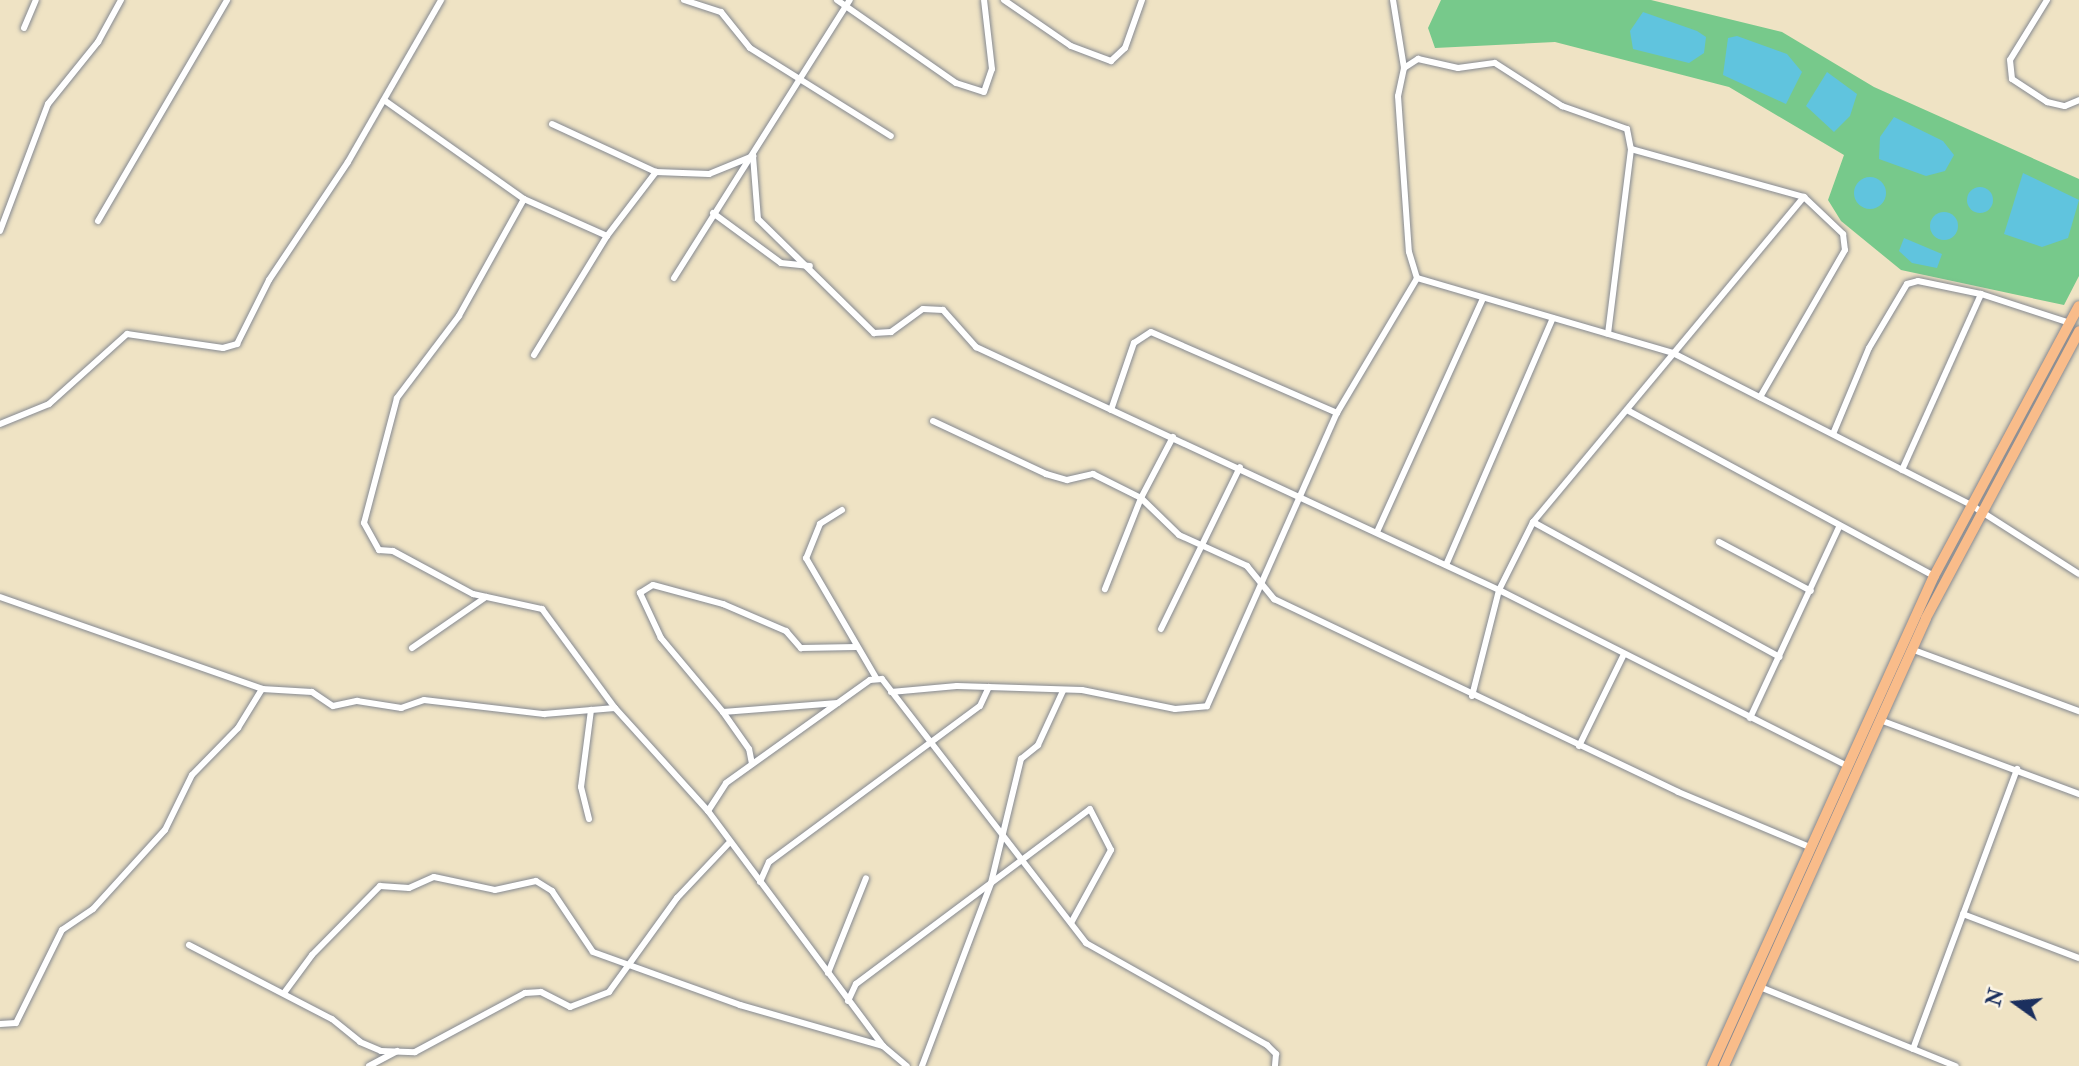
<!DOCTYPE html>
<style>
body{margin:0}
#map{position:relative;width:2079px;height:1066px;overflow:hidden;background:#efe3c4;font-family:"IM FELL Double Pica",serif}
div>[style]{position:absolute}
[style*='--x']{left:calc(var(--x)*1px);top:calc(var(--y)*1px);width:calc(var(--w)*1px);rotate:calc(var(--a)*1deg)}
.green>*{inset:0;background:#77c98b}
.water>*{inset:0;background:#60c4de}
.round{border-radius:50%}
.roads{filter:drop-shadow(0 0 2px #858991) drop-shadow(0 0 2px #858991)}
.minor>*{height:6px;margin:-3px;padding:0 3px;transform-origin:3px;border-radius:3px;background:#fff}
.primary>*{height:10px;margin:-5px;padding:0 5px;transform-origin:5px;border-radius:5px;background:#f9bc8a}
span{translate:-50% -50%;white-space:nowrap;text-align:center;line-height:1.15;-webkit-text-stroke:6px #fcf5e5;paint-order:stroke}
.north{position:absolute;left:1981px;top:968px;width:70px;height:70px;-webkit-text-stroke:5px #fcf5e5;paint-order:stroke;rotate:285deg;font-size:19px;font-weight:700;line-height:28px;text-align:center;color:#1b2f5e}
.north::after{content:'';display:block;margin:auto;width:24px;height:32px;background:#1b2f5e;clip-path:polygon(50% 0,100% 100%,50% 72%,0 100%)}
</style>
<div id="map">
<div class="green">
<div style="clip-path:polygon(1441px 0,1651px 0,1782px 32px,1874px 87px,2079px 179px,2079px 276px,2064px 305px,1901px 270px,1841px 221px,1828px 200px,1844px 155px,1729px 87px,1555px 42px,1435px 48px,1428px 28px)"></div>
</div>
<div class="water">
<div style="clip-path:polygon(1643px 12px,1697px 31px,1706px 37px,1704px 53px,1689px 63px,1633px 49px,1630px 31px)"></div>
<div style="clip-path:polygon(1737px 36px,1787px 54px,1802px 72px,1786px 104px,1723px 75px,1728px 38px)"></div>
<div style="clip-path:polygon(1827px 72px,1857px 94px,1850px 116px,1834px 132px,1806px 106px)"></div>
<div style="clip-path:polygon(1894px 117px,1943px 141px,1954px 155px,1945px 171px,1926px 176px,1879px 159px,1880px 137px)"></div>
<div style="clip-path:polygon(2023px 173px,2079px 200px,2068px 238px,2042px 247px,2004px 234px)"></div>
<div class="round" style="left:1854px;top:177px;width:32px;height:32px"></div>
<div class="round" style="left:1967px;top:187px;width:26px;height:26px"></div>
<div class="round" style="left:1930px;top:212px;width:28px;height:28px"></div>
<div style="clip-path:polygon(1904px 238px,1942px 254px,1937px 268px,1912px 263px,1899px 251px)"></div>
</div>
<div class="roads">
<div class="minor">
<div style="--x:684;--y:0;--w:39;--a:18"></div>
<div style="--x:721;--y:12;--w:46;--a:51.1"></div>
<div style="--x:750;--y:48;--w:166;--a:32"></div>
<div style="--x:837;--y:0;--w:145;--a:34.9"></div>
<div style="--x:956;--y:83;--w:29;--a:18"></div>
<div style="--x:984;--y:92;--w:24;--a:-71"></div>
<div style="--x:992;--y:69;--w:69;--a:-96.6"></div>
<div style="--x:1004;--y:0;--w:81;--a:34.5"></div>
<div style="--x:1071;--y:46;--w:43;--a:20.6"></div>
<div style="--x:1111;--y:61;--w:19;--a:-43"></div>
<div style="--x:1125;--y:48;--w:51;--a:-70.5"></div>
<div style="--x:1393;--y:0;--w:69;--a:80.8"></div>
<div style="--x:1404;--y:68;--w:29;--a:102"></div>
<div style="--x:1398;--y:96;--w:156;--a:86"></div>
<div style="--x:1409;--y:252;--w:27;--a:73"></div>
<div style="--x:1417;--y:278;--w:267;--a:16.3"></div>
<div style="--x:1673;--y:353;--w:335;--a:27"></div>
<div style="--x:1971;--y:505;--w:128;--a:32.6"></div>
<div style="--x:2047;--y:0;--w:70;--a:121.7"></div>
<div style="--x:2010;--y:60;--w:19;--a:84"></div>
<div style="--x:2012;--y:79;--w:42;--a:33.3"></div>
<div style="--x:2047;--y:102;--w:18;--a:13"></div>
<div style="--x:2065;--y:106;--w:15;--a:-23"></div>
<div style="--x:24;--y:28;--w:30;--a:-67"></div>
<div style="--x:1404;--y:68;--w:17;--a:-33"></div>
<div style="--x:1418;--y:59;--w:41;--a:12.7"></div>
<div style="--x:1458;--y:68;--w:37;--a:-8"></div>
<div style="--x:1495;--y:63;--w:80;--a:32.7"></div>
<div style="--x:1562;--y:106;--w:69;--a:19.5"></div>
<div style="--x:1627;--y:129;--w:20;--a:79"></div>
<div style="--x:1631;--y:149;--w:186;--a:97.1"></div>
<div style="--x:384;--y:100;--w:171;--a:35.3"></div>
<div style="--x:524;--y:199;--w:91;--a:24"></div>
<div style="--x:552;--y:124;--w:115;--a:24.8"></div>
<div style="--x:1631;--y:149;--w:180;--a:15.5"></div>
<div style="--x:1804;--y:197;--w:54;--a:43.5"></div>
<div style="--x:1843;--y:234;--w:16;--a:83"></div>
<div style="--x:1845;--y:250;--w:170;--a:120"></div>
<div style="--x:524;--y:199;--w:134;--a:119.1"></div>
<div style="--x:459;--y:316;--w:103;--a:127.1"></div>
<div style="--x:397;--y:398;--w:129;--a:104.8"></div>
<div style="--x:364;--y:523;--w:31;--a:61"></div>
<div style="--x:379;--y:550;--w:14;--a:4"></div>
<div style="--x:393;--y:551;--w:91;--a:28.3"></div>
<div style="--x:473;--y:594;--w:71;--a:12.3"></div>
<div style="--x:542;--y:609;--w:123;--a:53.6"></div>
<div style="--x:713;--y:213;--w:84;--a:36.3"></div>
<div style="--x:781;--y:263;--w:29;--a:6"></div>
<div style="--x:98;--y:221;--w:256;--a:-59.7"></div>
<div style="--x:0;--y:231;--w:136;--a:-69.3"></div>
<div style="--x:48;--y:104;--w:80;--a:-51.1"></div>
<div style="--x:98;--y:42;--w:48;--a:-61.3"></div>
<div style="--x:674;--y:278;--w:329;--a:-57.7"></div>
<div style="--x:534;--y:355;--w:140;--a:-58.5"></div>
<div style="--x:607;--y:236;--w:81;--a:-52.6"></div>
<div style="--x:656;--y:172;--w:53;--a:2.2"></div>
<div style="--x:709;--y:174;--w:48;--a:-22.2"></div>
<div style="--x:753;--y:156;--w:63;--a:85.5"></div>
<div style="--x:758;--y:219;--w:163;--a:44.5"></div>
<div style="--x:874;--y:333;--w:17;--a:-3"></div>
<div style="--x:891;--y:332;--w:39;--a:-36"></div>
<div style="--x:923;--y:309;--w:20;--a:3"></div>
<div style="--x:943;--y:310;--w:50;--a:48.3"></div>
<div style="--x:976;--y:347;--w:577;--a:24.92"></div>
<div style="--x:1499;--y:590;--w:389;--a:26.8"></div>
<div style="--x:1111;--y:410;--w:71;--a:-71.1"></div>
<div style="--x:1134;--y:343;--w:20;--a:-33"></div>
<div style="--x:1151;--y:332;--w:203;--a:23.5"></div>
<div style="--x:1627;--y:410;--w:349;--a:28.4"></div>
<div style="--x:933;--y:421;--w:125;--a:25.1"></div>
<div style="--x:1046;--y:474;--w:22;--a:16"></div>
<div style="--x:1067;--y:480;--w:27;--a:-13"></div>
<div style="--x:1093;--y:474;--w:54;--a:26.6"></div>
<div style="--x:1141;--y:498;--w:98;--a:111.6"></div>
<div style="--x:0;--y:424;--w:53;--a:-22.2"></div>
<div style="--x:49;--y:404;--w:105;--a:-41.9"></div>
<div style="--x:127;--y:334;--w:97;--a:8.3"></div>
<div style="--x:223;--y:348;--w:15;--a:-16"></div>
<div style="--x:237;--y:344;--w:72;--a:-63.4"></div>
<div style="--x:269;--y:280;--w:142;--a:-56.2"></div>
<div style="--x:348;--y:162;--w:187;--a:-60.1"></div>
<div style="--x:1833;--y:434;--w:93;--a:-67.3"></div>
<div style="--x:1869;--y:348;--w:74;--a:-59.3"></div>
<div style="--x:1907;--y:284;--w:11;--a:-15"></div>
<div style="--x:1918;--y:281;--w:64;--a:11.7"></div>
<div style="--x:1981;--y:294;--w:94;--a:18"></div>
<div style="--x:1173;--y:437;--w:69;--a:117.7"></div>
<div style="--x:1141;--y:498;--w:53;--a:44.2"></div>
<div style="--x:1179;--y:535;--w:75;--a:24.5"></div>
<div style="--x:1247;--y:566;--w:43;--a:50.7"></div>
<div style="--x:1274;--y:599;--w:448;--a:25.5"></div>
<div style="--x:1678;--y:792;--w:145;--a:22.7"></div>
<div style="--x:1902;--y:470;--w:193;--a:-65.8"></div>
<div style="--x:842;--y:510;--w:26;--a:148"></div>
<div style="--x:820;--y:524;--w:37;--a:112"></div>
<div style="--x:806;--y:558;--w:139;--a:59.7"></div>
<div style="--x:1533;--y:522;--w:281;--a:28.7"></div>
<div style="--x:1377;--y:532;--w:257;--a:-65.6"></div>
<div style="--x:1719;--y:542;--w:104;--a:28"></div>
<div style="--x:1446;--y:565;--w:269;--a:-66.6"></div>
<div style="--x:0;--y:597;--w:278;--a:19.3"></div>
<div style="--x:262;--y:689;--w:50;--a:3.4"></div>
<div style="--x:312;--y:692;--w:25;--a:34"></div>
<div style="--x:333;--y:706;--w:25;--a:-12"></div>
<div style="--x:357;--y:701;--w:45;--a:9"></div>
<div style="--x:401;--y:708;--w:24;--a:-19"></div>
<div style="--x:424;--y:700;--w:121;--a:6.7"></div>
<div style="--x:544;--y:714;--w:71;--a:-4.8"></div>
<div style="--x:615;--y:708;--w:139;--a:47.9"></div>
<div style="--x:708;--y:811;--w:293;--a:53.3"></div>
<div style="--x:883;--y:1046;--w:31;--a:40"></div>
<div style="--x:1161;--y:629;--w:180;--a:-64"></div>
<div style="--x:412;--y:648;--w:90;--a:-34.6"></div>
<div style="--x:1911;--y:649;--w:179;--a:20.3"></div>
<div style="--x:891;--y:692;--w:66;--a:-5.2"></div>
<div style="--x:957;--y:686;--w:125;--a:1.8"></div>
<div style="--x:1082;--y:690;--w:95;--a:11.5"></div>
<div style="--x:1175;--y:709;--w:32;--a:-5"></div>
<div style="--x:1207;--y:706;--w:321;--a:-66.1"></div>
<div style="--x:1337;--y:413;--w:157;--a:-59.3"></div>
<div style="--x:1472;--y:696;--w:109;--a:-75.7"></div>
<div style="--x:1499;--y:590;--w:76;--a:-63.4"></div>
<div style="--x:1533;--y:522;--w:423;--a:-50.2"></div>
<div style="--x:723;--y:712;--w:115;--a:-4.5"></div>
<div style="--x:1750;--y:718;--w:211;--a:-65"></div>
<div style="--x:1880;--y:720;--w:212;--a:20.4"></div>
<div style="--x:1579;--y:746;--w:102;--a:-63.9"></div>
<div style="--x:752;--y:764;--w:15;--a:-101"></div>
<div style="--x:749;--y:749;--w:45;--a:-125.1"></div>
<div style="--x:723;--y:712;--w:97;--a:-130"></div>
<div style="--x:661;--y:638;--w:50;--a:-115"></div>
<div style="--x:640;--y:593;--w:15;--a:-32"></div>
<div style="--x:653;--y:585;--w:73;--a:15.2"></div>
<div style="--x:723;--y:604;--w:69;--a:23.2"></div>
<div style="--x:786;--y:631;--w:23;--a:49"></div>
<div style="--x:801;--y:648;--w:55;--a:-1"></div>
<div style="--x:708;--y:811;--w:33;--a:-57"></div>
<div style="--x:726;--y:783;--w:177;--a:-35.6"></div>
<div style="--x:870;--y:680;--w:12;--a:-5"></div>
<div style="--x:882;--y:679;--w:334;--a:52.3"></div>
<div style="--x:1086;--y:943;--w:208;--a:29.4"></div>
<div style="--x:1267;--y:1045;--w:13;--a:45"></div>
<div style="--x:1276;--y:1054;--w:12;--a:95"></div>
<div style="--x:589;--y:819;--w:33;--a:-104"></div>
<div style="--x:581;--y:787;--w:78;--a:-82.6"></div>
<div style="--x:760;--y:882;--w:22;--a:-66"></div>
<div style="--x:769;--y:862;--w:262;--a:-36.5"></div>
<div style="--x:980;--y:706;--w:21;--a:-65"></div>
<div style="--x:1963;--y:914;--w:124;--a:20.8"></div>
<div style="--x:189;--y:945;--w:161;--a:27.4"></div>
<div style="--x:332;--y:1019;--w:36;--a:39"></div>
<div style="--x:360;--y:1042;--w:23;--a:23"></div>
<div style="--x:381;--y:1051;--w:34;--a:2"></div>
<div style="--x:415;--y:1052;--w:125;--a:-28.2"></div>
<div style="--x:525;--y:993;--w:16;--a:-4"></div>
<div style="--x:541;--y:992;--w:33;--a:27"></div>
<div style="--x:570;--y:1007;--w:42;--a:-21"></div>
<div style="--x:609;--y:992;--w:116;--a:-54.1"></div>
<div style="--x:677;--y:898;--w:77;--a:-46.6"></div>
<div style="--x:828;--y:973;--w:102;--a:-68.2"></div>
<div style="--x:1760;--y:987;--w:211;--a:22"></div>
<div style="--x:284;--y:993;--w:47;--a:-53.6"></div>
<div style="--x:312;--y:955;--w:97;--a:-45.4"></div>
<div style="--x:380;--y:886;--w:29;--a:4"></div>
<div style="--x:409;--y:888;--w:27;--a:-24"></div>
<div style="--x:434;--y:877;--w:62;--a:12"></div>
<div style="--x:495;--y:890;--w:42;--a:-12.4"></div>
<div style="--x:536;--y:881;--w:19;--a:32"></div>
<div style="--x:552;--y:891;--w:73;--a:56.1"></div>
<div style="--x:593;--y:952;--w:156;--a:19.8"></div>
<div style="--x:740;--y:1005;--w:149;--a:16"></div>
<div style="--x:848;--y:1001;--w:19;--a:-65"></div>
<div style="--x:856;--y:984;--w:292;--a:-36.8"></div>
<div style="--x:1090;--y:809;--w:46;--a:62.9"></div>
<div style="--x:1111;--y:850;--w:83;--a:118.7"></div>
<div style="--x:0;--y:1024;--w:16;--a:-4"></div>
<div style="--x:16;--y:1023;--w:104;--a:-63.7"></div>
<div style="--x:62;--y:930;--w:37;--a:-34"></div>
<div style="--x:93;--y:909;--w:107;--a:-47.7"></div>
<div style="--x:165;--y:830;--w:61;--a:-63.9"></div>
<div style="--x:192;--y:775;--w:66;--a:-45.6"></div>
<div style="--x:238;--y:728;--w:46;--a:-58.4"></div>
<div style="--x:1913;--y:1049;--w:299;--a:-69.6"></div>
<div style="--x:369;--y:1066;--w:32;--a:-28"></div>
<div style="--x:922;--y:1066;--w:196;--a:-69.3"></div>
<div style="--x:991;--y:883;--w:128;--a:-76.4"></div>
<div style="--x:1021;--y:759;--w:22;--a:-39"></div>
<div style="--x:1038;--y:745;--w:60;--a:-65.2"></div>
</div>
<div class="primary">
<div style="--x:1712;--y:1066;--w:538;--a:-65.63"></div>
<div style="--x:1934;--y:576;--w:306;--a:-61.8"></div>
<div style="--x:1724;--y:1066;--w:491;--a:-65.7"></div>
<div style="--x:1926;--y:618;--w:325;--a:-61.9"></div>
</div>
</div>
<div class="north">N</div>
</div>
